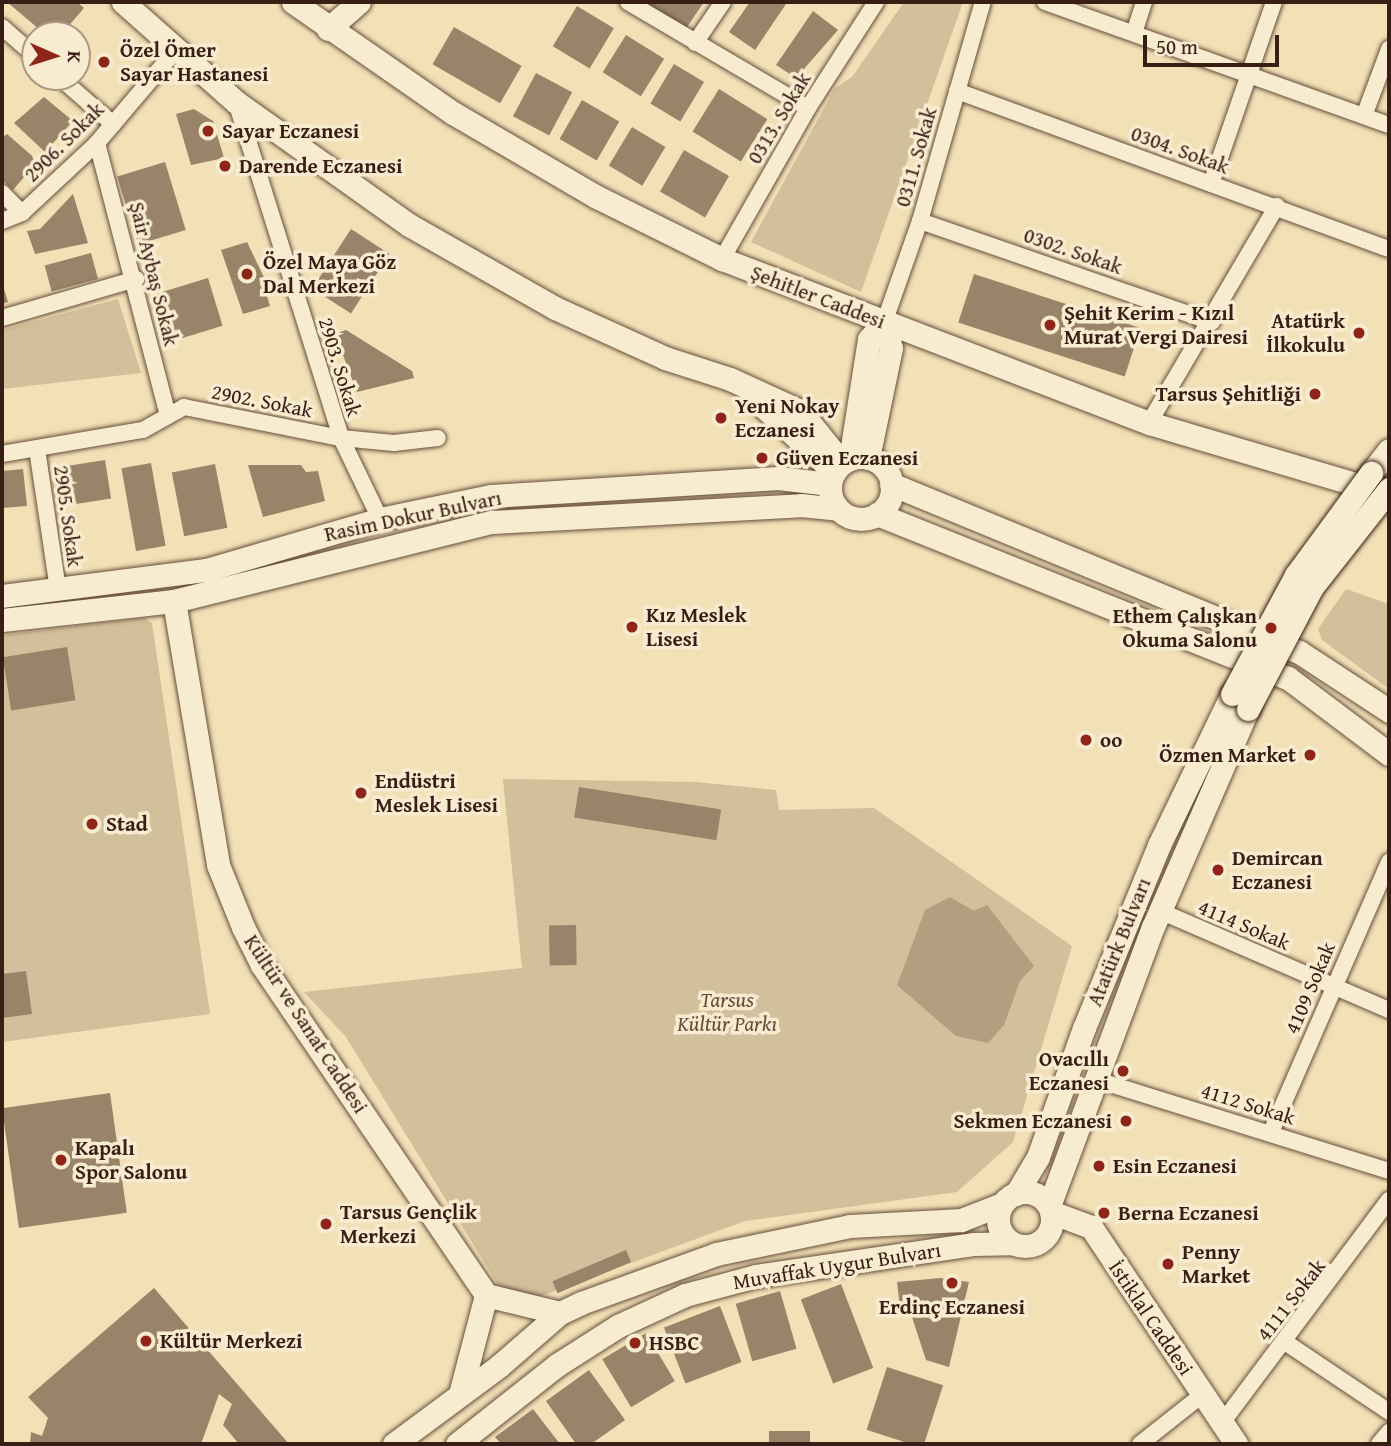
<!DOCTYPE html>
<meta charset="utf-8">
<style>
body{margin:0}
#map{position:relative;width:1391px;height:1446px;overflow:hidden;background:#f2e0b6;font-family:"Gentium Book Plus",serif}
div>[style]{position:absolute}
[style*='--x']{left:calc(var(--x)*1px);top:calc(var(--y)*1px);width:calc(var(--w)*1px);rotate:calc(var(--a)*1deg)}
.green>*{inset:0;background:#d2bf9b}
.water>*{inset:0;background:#b39e7f}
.building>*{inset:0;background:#998369;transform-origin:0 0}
.roads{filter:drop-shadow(0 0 2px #664e3d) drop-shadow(0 0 2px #664e3d)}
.street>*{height:16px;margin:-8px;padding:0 8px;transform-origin:8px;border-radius:8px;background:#f7ebd0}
.secondary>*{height:23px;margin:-11.5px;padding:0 11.5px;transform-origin:11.5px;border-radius:11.5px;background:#f7ebd0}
.secondary>.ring{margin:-11.5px;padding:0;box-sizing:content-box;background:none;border:23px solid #f7ebd0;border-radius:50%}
.bridges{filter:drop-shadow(0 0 2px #381e15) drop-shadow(0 0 2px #381e15)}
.secondary-bridge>*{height:23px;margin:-11.5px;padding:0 11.5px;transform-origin:11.5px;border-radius:11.5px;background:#f7ebd0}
.dots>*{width:19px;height:19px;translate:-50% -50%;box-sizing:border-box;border:4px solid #f7ebd0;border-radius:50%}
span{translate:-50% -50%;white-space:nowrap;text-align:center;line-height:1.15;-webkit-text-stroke:7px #f7ebd0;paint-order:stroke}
.poi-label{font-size:21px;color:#381e15;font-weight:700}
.left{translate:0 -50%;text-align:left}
.right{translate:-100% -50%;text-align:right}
.street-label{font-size:21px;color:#381e15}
.park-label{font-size:21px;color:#664e3d;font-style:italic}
.frame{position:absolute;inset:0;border:4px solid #381e15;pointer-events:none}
.north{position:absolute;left:21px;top:21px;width:70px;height:70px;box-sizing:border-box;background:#f7ebd0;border:2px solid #ab9985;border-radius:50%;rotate:93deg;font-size:19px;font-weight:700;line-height:28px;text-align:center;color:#381e15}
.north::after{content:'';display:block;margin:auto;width:24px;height:32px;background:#8f2418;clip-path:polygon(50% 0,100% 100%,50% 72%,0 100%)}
.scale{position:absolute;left:1143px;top:35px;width:136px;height:32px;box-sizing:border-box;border:4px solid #381e15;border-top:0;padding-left:9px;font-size:21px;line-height:24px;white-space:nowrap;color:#381e15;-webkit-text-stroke:5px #f7ebd0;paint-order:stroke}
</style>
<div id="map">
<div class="green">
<div style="clip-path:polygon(904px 2px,963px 2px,861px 292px,751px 242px,835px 88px,852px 77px)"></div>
<div style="clip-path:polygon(118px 299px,141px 373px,2px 389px,2px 330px)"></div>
<div style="clip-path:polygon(1346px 589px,1389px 604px,1389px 689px,1322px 640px,1318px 629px)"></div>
<div style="clip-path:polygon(144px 618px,152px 623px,210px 1014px,2px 1042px,2px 635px)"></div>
<div style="clip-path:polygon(503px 779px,696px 782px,776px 790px,779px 810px,874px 808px,1072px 946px,1013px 1142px,957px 1192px,745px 1221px,536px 1298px,500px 1288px,346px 1037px,304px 992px,522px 968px)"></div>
</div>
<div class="water">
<div style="clip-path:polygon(950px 897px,974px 911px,987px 905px,1034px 966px,1020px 981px,1004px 1025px,988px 1043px,956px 1036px,897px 985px,925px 910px)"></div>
</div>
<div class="building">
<div style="clip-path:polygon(7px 2px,77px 2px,84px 8px,61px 35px,46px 35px)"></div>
<div style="clip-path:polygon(644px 2px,704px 2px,685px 30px)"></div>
<div style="clip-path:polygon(750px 2px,786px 4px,755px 50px,729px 32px)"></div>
<div style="left:577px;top:6px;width:43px;height:47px;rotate:31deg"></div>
<div style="clip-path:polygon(813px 11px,838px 30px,796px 78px,776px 65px)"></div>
<div style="left:454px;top:27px;width:78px;height:43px;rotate:30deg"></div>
<div style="left:626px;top:35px;width:45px;height:44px;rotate:32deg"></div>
<div style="left:674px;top:64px;width:35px;height:46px;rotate:31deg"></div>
<div style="left:536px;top:73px;width:41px;height:49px;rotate:28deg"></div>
<div style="left:719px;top:89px;width:57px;height:50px;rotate:32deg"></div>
<div style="clip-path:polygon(44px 97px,73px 121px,45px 152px,14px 123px)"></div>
<div style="left:582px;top:100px;width:43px;height:45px;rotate:30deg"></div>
<div style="clip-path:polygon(194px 109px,213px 121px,224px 158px,191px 165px,176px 114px)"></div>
<div style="left:632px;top:127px;width:39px;height:45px;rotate:31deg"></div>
<div style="clip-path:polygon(7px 134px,38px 161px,13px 190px,2px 180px,2px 138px)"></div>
<div style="left:684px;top:150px;width:52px;height:48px;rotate:30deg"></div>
<div style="left:165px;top:162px;width:71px;height:50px;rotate:73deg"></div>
<div style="clip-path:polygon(73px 194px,88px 243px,35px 254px,27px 231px,40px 229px)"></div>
<div style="left:351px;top:229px;width:46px;height:71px;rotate:33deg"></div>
<div style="clip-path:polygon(247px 242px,271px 292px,266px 293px,270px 306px,243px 314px,221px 250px)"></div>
<div style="left:91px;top:253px;width:27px;height:48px;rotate:75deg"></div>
<div style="left:974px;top:274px;width:175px;height:51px;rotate:18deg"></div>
<div style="left:208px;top:278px;width:50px;height:59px;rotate:73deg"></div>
<div style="clip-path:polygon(2px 283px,8px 302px,2px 304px)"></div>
<div style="clip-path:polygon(346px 330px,412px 371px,414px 378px,357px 392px,335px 334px)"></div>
<div style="left:105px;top:460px;width:39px;height:37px;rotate:81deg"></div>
<div style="left:151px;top:463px;width:84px;height:30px;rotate:80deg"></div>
<div style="left:215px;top:464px;width:65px;height:44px;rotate:79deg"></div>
<div style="clip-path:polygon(248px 465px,301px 465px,306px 472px,318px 471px,325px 501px,263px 517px)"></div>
<div style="clip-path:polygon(23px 469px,27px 506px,2px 508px,2px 471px)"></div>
<div style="left:67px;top:647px;width:54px;height:65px;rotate:81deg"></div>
<div style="left:579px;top:787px;width:144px;height:31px;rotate:9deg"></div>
<div style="left:576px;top:925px;width:40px;height:27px;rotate:89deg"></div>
<div style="clip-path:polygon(26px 971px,32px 1014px,2px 1018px,2px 974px)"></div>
<div style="left:110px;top:1093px;width:121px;height:109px;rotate:82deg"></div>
<div style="left:626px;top:1250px;width:13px;height:80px;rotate:67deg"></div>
<div style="clip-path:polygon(940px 1278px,969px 1282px,949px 1367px,926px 1360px,910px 1311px,900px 1307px,897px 1282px)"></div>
<div style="left:841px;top:1284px;width:90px;height:43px;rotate:69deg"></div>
<div style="clip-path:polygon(154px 1288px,289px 1444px,239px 1444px,223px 1425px,232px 1404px,219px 1394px,201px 1444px,30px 1444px,31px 1432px,42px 1436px,48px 1418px,28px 1397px)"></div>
<div style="left:780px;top:1291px;width:60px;height:46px;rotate:74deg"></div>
<div style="left:720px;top:1306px;width:60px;height:60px;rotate:69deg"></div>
<div style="left:646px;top:1333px;width:56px;height:51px;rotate:59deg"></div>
<div style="left:887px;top:1367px;width:59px;height:66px;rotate:18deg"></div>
<div style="clip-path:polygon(589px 1370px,625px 1420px,591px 1444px,576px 1444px,546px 1401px)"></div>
<div style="clip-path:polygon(533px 1409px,560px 1444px,501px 1444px,495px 1437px)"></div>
<div style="left:810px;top:1431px;width:13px;height:41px;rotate:90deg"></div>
</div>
<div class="roads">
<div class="street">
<div style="--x:628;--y:2;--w:209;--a:30.5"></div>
<div style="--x:1045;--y:2;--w:365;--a:19.7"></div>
<div style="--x:2;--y:27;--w:44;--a:41.3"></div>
<div style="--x:1134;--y:33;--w:33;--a:-72"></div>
<div style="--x:695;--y:43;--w:50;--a:-55.7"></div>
<div style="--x:59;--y:77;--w:72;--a:41"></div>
<div style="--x:957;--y:91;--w:460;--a:20.1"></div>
<div style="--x:236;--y:102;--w:352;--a:72.6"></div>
<div style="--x:341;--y:438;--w:90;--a:64.3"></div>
<div style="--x:1364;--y:116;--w:72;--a:-69.5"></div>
<div style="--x:97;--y:143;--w:282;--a:75.4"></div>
<div style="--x:1211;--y:184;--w:193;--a:-70.9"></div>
<div style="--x:2;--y:193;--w:28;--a:45"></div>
<div style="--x:2;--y:221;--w:22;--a:-22"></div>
<div style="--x:22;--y:213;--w:103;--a:-43"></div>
<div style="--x:97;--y:143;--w:122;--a:-49.7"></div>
<div style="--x:920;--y:221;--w:309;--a:19.1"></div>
<div style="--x:722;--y:259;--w:174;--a:-60.3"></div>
<div style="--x:808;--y:108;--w:126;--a:-57.3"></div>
<div style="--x:2;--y:318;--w:140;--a:-16.2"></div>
<div style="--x:884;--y:323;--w:108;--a:-70.6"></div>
<div style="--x:920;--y:221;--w:228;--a:-74"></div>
<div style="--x:1149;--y:423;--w:252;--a:-59.5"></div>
<div style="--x:37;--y:449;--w:143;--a:81.5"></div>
<div style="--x:2;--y:454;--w:143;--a:-9.7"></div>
<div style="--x:143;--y:430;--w:47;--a:-29.3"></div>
<div style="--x:184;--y:407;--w:160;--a:11.2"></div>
<div style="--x:341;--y:438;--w:53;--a:5.4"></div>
<div style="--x:394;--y:443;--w:44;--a:-6.5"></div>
<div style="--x:1160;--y:911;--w:249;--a:23.4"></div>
<div style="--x:1094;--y:1079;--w:309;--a:17.3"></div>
<div style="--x:1271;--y:1132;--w:295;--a:-66.4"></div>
<div style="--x:1285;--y:1342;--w:125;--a:33.9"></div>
<div style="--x:1222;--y:1423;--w:279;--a:-53.2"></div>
<div style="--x:1140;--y:1444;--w:79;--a:-38.3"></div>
<div style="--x:1379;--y:1444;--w:16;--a:-50"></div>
</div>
<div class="secondary">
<div style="--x:123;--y:2;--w:151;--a:41.5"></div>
<div style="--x:236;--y:102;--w:212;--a:35.4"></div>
<div style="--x:409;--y:225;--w:168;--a:29.6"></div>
<div style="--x:555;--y:308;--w:121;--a:24.4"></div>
<div style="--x:665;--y:358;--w:68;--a:17.9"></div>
<div style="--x:730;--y:379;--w:77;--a:24.6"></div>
<div style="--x:800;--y:411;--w:67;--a:51.1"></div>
<div style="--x:293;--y:2;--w:195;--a:34.8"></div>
<div style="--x:453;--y:113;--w:167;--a:30.3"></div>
<div style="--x:597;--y:197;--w:140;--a:26.4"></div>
<div style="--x:722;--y:259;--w:457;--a:21"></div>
<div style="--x:1149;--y:423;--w:239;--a:16.5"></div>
<div style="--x:328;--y:29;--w:41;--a:-41.1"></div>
<div style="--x:752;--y:396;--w:112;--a:42.8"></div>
<div class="ring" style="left:830px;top:457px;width:39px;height:39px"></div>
<div style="--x:868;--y:458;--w:112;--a:-78.2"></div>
<div style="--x:891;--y:348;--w:26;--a:-106"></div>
<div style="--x:850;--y:459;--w:121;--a:-81"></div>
<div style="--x:869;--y:339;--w:22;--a:-47"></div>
<div style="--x:1371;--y:473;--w:29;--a:-52"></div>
<div style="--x:891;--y:484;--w:441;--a:22.4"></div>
<div style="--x:1299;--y:652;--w:108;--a:33.2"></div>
<div style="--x:877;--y:514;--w:443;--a:21.8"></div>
<div style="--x:1288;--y:678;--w:126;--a:37"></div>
<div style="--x:2;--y:596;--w:206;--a:-7.3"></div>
<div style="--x:206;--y:570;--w:181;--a:-16.3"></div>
<div style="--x:380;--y:519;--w:113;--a:-11.7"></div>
<div style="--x:491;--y:496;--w:288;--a:-3.6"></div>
<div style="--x:778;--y:478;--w:52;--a:6.6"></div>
<div style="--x:174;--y:601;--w:268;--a:80.5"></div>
<div style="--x:218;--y:865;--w:67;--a:68"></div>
<div style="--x:243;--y:927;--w:42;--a:63.4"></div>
<div style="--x:262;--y:965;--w:399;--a:55.8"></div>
<div style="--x:2;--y:620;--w:173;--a:-6.3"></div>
<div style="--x:174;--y:601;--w:328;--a:-14"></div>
<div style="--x:492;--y:522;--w:309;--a:-3.1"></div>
<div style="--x:801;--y:505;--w:37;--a:6"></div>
<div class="ring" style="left:998px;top:1192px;width:31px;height:31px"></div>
<div style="--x:1016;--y:1194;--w:43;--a:-59.3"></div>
<div style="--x:1038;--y:1157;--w:137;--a:-70.4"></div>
<div style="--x:1084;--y:1028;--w:198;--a:-67.7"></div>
<div style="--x:1159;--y:845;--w:168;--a:-64.2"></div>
<div style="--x:1049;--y:1206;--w:298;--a:-69.6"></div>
<div style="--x:1153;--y:927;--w:238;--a:-66.5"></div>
<div style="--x:1051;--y:1212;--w:43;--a:20.6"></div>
<div style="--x:1091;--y:1227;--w:261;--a:56.2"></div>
<div style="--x:486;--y:1295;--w:76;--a:13.7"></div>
<div style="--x:460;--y:1394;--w:102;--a:-75.3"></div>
<div style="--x:394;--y:1444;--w:131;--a:-36.6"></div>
<div style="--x:499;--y:1366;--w:81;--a:-41"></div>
<div style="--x:560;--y:1313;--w:23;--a:-25"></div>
<div style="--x:581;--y:1303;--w:144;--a:-19.9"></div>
<div style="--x:716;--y:1254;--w:137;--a:-11.8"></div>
<div style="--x:850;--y:1226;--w:111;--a:-3.1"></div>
<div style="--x:961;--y:1220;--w:44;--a:-21.3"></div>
<div style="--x:457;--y:1444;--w:127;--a:-38.3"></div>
<div style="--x:557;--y:1365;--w:72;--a:-32.6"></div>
<div style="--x:618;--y:1326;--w:74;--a:-24.8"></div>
<div style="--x:685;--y:1295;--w:73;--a:-15"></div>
<div style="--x:756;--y:1276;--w:219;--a:-8.4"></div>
<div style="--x:973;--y:1244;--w:39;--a:-1"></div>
</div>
</div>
<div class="bridges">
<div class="secondary-bridge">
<div style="--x:1232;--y:694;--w:135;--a:-61.7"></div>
<div style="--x:1296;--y:575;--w:127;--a:-53.7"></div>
<div style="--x:1248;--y:709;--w:138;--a:-62.3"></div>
<div style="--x:1312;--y:587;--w:125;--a:-51.8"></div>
</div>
</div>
<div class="dots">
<div style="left:104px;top:62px;background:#8f2418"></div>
<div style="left:208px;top:131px;background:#8f2418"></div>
<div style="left:225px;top:166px;background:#8f2418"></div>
<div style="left:247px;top:274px;background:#8f2418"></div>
<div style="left:1050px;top:325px;background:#8f2418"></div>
<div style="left:1359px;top:333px;background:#8f2418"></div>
<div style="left:1315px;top:394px;background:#8f2418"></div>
<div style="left:721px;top:418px;background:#8f2418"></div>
<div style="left:762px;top:458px;background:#8f2418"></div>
<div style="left:632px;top:627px;background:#8f2418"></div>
<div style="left:1271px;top:628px;background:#8f2418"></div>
<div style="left:1086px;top:740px;background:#8f2418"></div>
<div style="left:1310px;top:755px;background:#8f2418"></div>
<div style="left:361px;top:793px;background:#8f2418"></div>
<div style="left:92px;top:824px;background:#8f2418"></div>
<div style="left:1218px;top:870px;background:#8f2418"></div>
<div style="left:1123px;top:1071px;background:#8f2418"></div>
<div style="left:1126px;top:1121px;background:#8f2418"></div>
<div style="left:61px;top:1160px;background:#8f2418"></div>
<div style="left:1099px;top:1166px;background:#8f2418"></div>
<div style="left:1104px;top:1213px;background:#8f2418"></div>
<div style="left:326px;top:1224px;background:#8f2418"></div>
<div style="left:1168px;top:1264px;background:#8f2418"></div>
<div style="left:952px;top:1283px;background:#8f2418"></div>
<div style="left:146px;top:1341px;background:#8f2418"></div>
<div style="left:635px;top:1343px;background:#8f2418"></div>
</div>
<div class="poi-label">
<span class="left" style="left:120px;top:62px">Özel Ömer<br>Sayar Hastanesi</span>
<span class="left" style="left:222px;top:131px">Sayar Eczanesi</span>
<span class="left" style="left:239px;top:166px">Darende Eczanesi</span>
<span class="left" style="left:263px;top:274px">Özel Maya Göz<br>Dal Merkezi</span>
<span class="left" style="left:1064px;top:325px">Şehit Kerim - Kızıl<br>Murat Vergi Dairesi</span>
<span class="right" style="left:1345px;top:333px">Atatürk<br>İlkokulu</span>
<span class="right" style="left:1301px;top:394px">Tarsus Şehitliği</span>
<span class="left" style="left:735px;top:418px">Yeni Nokay<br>Eczanesi</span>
<span class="left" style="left:776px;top:458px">Güven Eczanesi</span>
<span class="left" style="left:646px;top:627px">Kız Meslek<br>Lisesi</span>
<span class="right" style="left:1257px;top:628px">Ethem Çalışkan<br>Okuma Salonu</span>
<span class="left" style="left:1100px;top:740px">oo</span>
<span class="right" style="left:1296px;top:755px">Özmen Market</span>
<span class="left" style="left:375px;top:793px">Endüstri<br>Meslek Lisesi</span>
<span class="left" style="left:106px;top:824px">Stad</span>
<span class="left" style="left:1232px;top:870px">Demircan<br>Eczanesi</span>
<span class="right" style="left:1109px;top:1071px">Ovacıllı<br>Eczanesi</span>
<span class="right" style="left:1112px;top:1121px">Sekmen Eczanesi</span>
<span class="left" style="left:75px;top:1160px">Kapalı<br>Spor Salonu</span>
<span class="left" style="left:1113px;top:1166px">Esin Eczanesi</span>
<span class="left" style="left:340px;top:1224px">Tarsus Gençlik<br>Merkezi</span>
<span class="left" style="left:1118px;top:1213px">Berna Eczanesi</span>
<span class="left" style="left:1182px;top:1264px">Penny<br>Market</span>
<span style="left:952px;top:1307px">Erdinç Eczanesi</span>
<span class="left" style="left:160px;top:1341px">Kültür Merkezi</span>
<span class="left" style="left:649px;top:1343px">HSBC</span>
</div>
<div class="street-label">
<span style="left:779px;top:118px;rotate:-59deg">0313. Sokak</span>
<span style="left:64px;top:142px;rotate:-45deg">2906. Sokak</span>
<span style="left:1180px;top:150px;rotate:20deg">0304. Sokak</span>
<span style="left:916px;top:157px;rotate:-74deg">0311. Sokak</span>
<span style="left:1073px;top:251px;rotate:19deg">0302. Sokak</span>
<span style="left:154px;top:274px;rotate:76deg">Şair Aybaş Sokak</span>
<span style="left:818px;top:297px;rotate:21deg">Şehitler Caddesi</span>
<span style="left:340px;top:367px;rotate:73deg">2903. Sokak</span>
<span style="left:262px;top:401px;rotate:11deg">2902. Sokak</span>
<span style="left:68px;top:516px;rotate:82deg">2905. Sokak</span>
<span style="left:413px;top:516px;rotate:-12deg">Rasim Dokur Bulvarı</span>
<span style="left:1244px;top:925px;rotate:23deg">4114 Sokak</span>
<span style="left:1119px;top:942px;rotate:-68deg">Atatürk Bulvarı</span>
<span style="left:1310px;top:988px;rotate:-67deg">4109 Sokak</span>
<span style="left:306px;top:1024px;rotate:57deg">Kültür ve Sanat Caddesi</span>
<span style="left:1248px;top:1104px;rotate:17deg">4112 Sokak</span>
<span style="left:837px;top:1266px;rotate:-9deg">Muvaffak Uygur Bulvarı</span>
<span style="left:1291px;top:1300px;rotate:-52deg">4111 Sokak</span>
<span style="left:1151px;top:1318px;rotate:56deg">İstiklal Caddesi</span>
</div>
<div class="park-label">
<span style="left:727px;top:1012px">Tarsus<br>Kültür Parkı</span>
</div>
<div class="frame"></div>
<div class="north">K</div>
<div class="scale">50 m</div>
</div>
